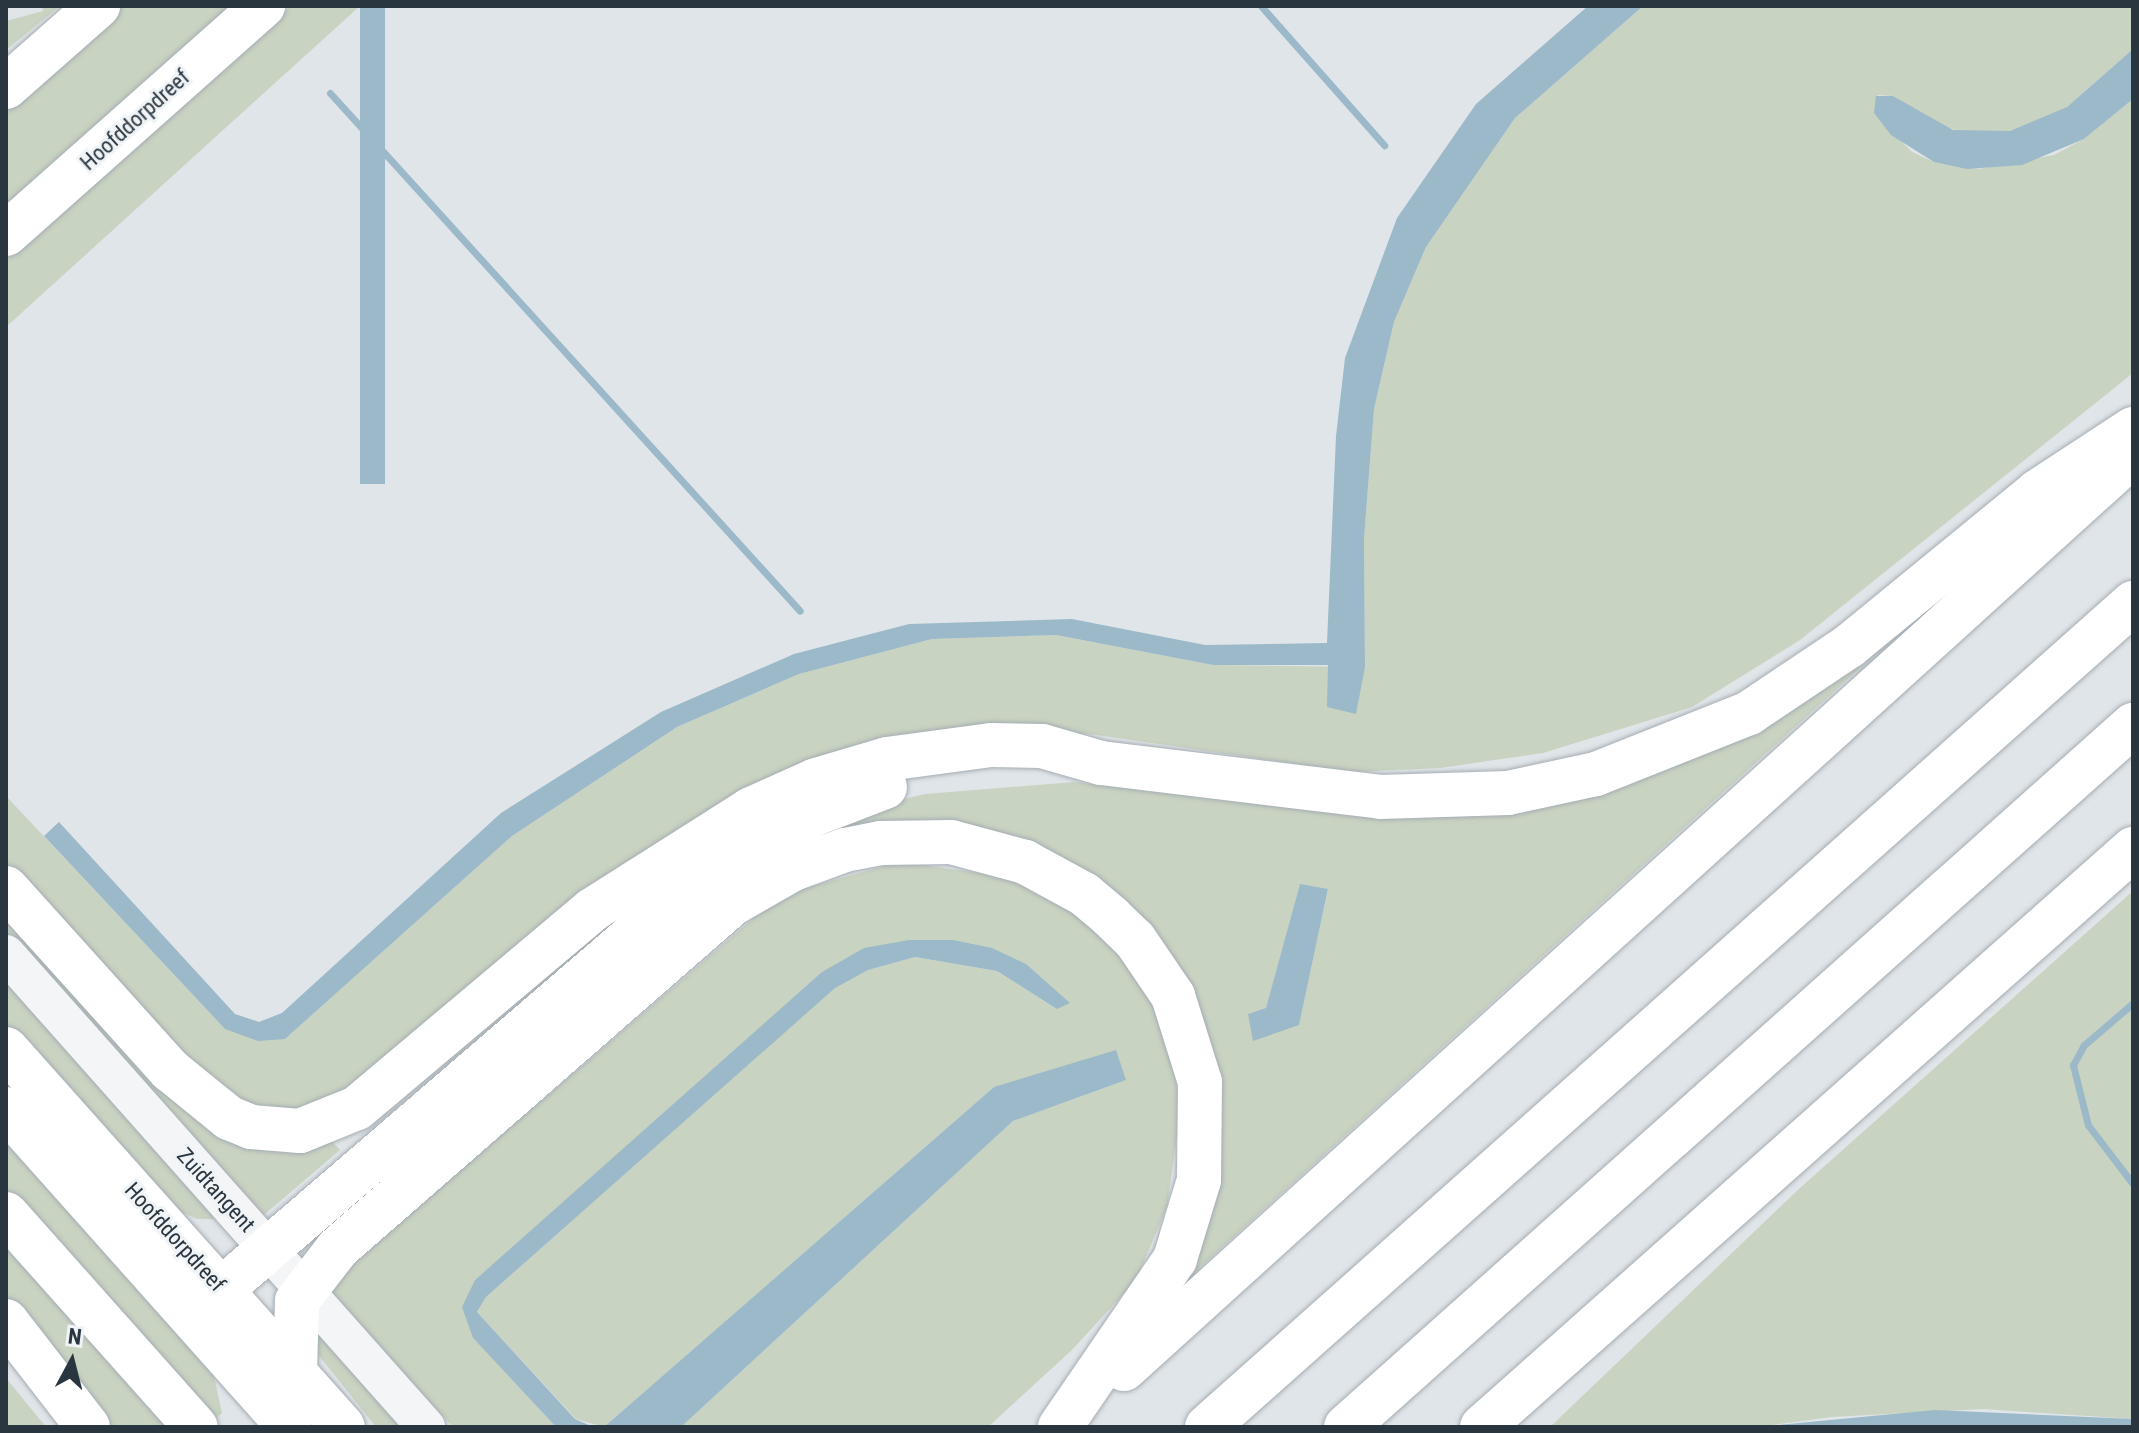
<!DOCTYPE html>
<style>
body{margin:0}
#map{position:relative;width:2139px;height:1433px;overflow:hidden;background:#e0e5e9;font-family:"Roboto Condensed",sans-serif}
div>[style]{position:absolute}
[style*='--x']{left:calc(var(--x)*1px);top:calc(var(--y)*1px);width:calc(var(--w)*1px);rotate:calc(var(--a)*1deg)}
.green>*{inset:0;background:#c9d3c1}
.water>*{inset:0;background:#9bb9c8;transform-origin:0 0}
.stream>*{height:7px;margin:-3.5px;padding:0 3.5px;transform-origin:3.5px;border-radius:3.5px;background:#9bb9c8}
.roads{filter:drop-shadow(0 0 2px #a5adb3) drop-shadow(0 0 2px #a5adb3)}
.minor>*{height:38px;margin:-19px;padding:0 19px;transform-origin:19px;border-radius:19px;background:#f3f5f7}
.highway>*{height:44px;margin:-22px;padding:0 22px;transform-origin:22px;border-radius:22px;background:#fff}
span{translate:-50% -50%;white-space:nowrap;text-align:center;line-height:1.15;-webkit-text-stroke:6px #f0f4f6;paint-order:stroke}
.street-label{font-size:22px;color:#293640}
.frame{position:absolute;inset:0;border:8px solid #293640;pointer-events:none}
.north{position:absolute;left:32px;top:1321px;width:80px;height:80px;-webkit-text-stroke:6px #f0f4f6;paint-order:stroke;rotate:7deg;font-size:22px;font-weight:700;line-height:32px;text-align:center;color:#293640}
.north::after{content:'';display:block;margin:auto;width:28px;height:36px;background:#293640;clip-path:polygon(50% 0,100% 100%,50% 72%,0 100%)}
</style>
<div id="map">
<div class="green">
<div style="clip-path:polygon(42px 6px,60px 6px,6px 50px,6px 21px,43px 11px)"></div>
<div style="clip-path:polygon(118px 6px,231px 6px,6px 205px,6px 104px)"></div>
<div style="clip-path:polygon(291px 6px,360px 6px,6px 327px,6px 260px)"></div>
<div style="clip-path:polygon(1643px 6px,2133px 6px,2133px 49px,2067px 107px,2038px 122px,2010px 131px,1965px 133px,1939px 125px,1893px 96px,1878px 95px,1874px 113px,1912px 152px,1934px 162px,1978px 169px,2054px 155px,2084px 139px,2133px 99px,2133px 373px,1800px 640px,1692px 707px,1543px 753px,1440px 768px,1351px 772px,1090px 734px,954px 735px,854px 755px,332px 1102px,276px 1114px,222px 1095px,6px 869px,6px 796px,225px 1029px,285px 1039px,512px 836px,677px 727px,799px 674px,932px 639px,1056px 635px,1213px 665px,1365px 667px,1364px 539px,1374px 409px,1394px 322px,1426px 247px,1515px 118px)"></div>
<div style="clip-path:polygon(evenodd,1850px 659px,1860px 668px,1175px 1290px,1216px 1115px,1099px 893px,877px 835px,671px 913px,864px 809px,925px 794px,1075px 782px,1338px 814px,1421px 818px,1850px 659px,1300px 885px,1328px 890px,1299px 1024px,1266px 1009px,1300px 885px)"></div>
<div style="clip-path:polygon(899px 862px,1002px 876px,1059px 902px,1103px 934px,1145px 989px,1173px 1053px,1180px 1114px,1167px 1207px,1136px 1280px,1073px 1349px,988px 1427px,681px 1427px,1013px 1121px,1126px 1080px,994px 1087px,604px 1427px,576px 1419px,477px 1312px,486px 1297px,835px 987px,868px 970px,915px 957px,997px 971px,1057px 1009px,1026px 964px,864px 948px,475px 1280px,473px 1338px,556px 1427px,453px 1427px,323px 1289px,755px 917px,791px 892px)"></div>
<div style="clip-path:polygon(2133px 891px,2133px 1419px,1983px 1409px,1831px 1417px,1758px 1427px,1550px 1427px,1800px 1188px)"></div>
<div style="clip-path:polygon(6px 899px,170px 1081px,327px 1136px,340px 1150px,259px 1219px,6px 935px)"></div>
<div style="clip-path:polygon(6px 979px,221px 1219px,197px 1219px,163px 1204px,6px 1028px)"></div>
<div style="clip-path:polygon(6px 1130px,210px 1358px,222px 1413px,211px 1423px,6px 1193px)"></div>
<div style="clip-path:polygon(6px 1237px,174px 1427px,108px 1427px,6px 1300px)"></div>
<div style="clip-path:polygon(310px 1316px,408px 1427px,376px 1427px,316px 1352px)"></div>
<div style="clip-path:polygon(6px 1378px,46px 1427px,6px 1427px)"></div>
</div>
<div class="water">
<div style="left:360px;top:6px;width:25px;height:478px"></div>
<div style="clip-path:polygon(1588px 6px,1643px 6px,1515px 118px,1426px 247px,1394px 322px,1374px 409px,1364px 539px,1365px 667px,1356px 714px,1327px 707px,1328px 665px,1213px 665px,1056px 635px,932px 639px,799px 674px,677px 727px,512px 836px,285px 1039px,258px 1041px,225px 1029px,44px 836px,59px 822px,235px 1014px,259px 1022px,282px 1013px,501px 813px,661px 712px,794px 654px,909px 624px,1072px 619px,1205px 645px,1327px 643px,1336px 436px,1345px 358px,1397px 218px,1476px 104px)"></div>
<div style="clip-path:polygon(2133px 49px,2133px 99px,2084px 139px,2022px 165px,1967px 169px,1934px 162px,1891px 135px,1874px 113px,1876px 96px,1893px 96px,1953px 130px,2010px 131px,2067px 107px)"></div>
<div style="clip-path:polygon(1300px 884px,1328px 889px,1299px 1025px,1253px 1041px,1248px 1014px,1266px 1008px)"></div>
<div style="clip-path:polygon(909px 940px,953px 940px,992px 948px,1026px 964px,1070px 1003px,1057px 1009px,997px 971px,915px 957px,868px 970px,835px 988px,486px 1297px,477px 1312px,575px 1419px,593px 1427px,556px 1427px,473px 1338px,462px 1307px,475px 1280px,822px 972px,864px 948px)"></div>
<div style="clip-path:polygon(1116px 1050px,1126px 1080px,1013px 1121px,681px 1427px,604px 1427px,994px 1087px)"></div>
<div style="clip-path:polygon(1935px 1410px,2133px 1419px,2133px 1427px,1758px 1427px)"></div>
</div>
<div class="stream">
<div style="--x:1261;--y:6;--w:186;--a:48.5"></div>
<div style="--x:330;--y:93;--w:699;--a:47.78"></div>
<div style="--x:2133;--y:1003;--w:65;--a:139.4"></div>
<div style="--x:2084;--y:1045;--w:23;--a:119"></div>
<div style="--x:2073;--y:1065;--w:62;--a:76"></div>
<div style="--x:2088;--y:1125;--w:74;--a:52.7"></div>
</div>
<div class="roads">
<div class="minor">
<div style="--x:6;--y:954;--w:633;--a:48.4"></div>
</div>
<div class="highway">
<div style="--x:6;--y:87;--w:123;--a:-41.4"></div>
<div style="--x:6;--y:234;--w:344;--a:-41.6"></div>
<div style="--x:6;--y:888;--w:245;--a:48"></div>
<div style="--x:170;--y:1070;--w:76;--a:39.1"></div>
<div style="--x:229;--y:1118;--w:24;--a:22"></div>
<div style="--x:251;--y:1127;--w:49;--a:4.7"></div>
<div style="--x:300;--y:1131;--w:61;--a:-22"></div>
<div style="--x:357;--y:1108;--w:307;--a:-40.1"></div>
<div style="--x:592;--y:910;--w:188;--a:-32.4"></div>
<div style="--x:751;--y:809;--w:71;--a:-24"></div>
<div style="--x:816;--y:780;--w:74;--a:-16.5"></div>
<div style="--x:887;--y:759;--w:105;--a:-7.7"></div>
<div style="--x:991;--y:745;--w:51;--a:1.1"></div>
<div style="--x:1042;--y:746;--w:61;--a:16.1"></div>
<div style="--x:1101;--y:763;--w:281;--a:6.9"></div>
<div style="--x:1380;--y:797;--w:128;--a:-1.8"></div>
<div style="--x:1508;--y:793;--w:90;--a:-12.2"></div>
<div style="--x:1596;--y:774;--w:165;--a:-21.7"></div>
<div style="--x:1749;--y:713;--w:120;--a:-33.8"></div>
<div style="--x:1849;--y:646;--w:243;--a:-39.3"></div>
<div style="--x:2037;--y:492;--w:115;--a:-33.3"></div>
<div style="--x:6;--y:1049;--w:506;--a:48.28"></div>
<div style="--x:6;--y:1109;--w:426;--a:48.3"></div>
<div style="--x:6;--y:1214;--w:285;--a:48.3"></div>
<div style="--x:222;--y:1289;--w:627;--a:-40.73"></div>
<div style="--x:697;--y:880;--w:135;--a:-29.2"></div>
<div style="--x:815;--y:814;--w:75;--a:-21.1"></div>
<div style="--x:6;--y:1321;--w:134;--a:52.3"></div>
<div style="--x:1124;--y:1369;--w:1361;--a:-42.17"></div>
<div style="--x:295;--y:1373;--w:72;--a:-88.4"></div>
<div style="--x:297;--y:1301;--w:67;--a:-52.3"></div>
<div style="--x:338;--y:1248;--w:523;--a:-41.12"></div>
<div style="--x:732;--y:904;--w:70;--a:-29.8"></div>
<div style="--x:793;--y:869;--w:55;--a:-20.1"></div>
<div style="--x:845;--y:850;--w:37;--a:-11"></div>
<div style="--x:881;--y:843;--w:70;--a:-0.8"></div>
<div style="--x:951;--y:842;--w:77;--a:15.1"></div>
<div style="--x:1025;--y:862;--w:67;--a:28.5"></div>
<div style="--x:1084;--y:894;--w:35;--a:40"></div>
<div style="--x:1111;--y:917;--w:33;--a:44"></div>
<div style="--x:1135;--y:940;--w:68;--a:55.8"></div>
<div style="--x:1173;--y:996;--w:90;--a:72.6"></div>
<div style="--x:1200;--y:1082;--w:98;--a:90.6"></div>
<div style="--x:1199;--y:1180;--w:83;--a:106.9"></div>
<div style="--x:1175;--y:1259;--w:204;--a:124.4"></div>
<div style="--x:1207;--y:1427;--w:1240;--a:-41.66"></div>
<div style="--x:1346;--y:1427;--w:1055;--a:-41.73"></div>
<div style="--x:1482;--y:1427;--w:871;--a:-41.6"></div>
</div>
</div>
<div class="street-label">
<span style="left:135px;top:120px;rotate:-42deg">Hoofddorpdreef</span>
<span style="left:216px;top:1190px;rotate:48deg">Zuidtangent</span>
<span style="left:175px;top:1237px;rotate:48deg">Hoofddorpdreef</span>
</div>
<div class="frame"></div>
<div class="north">N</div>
</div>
